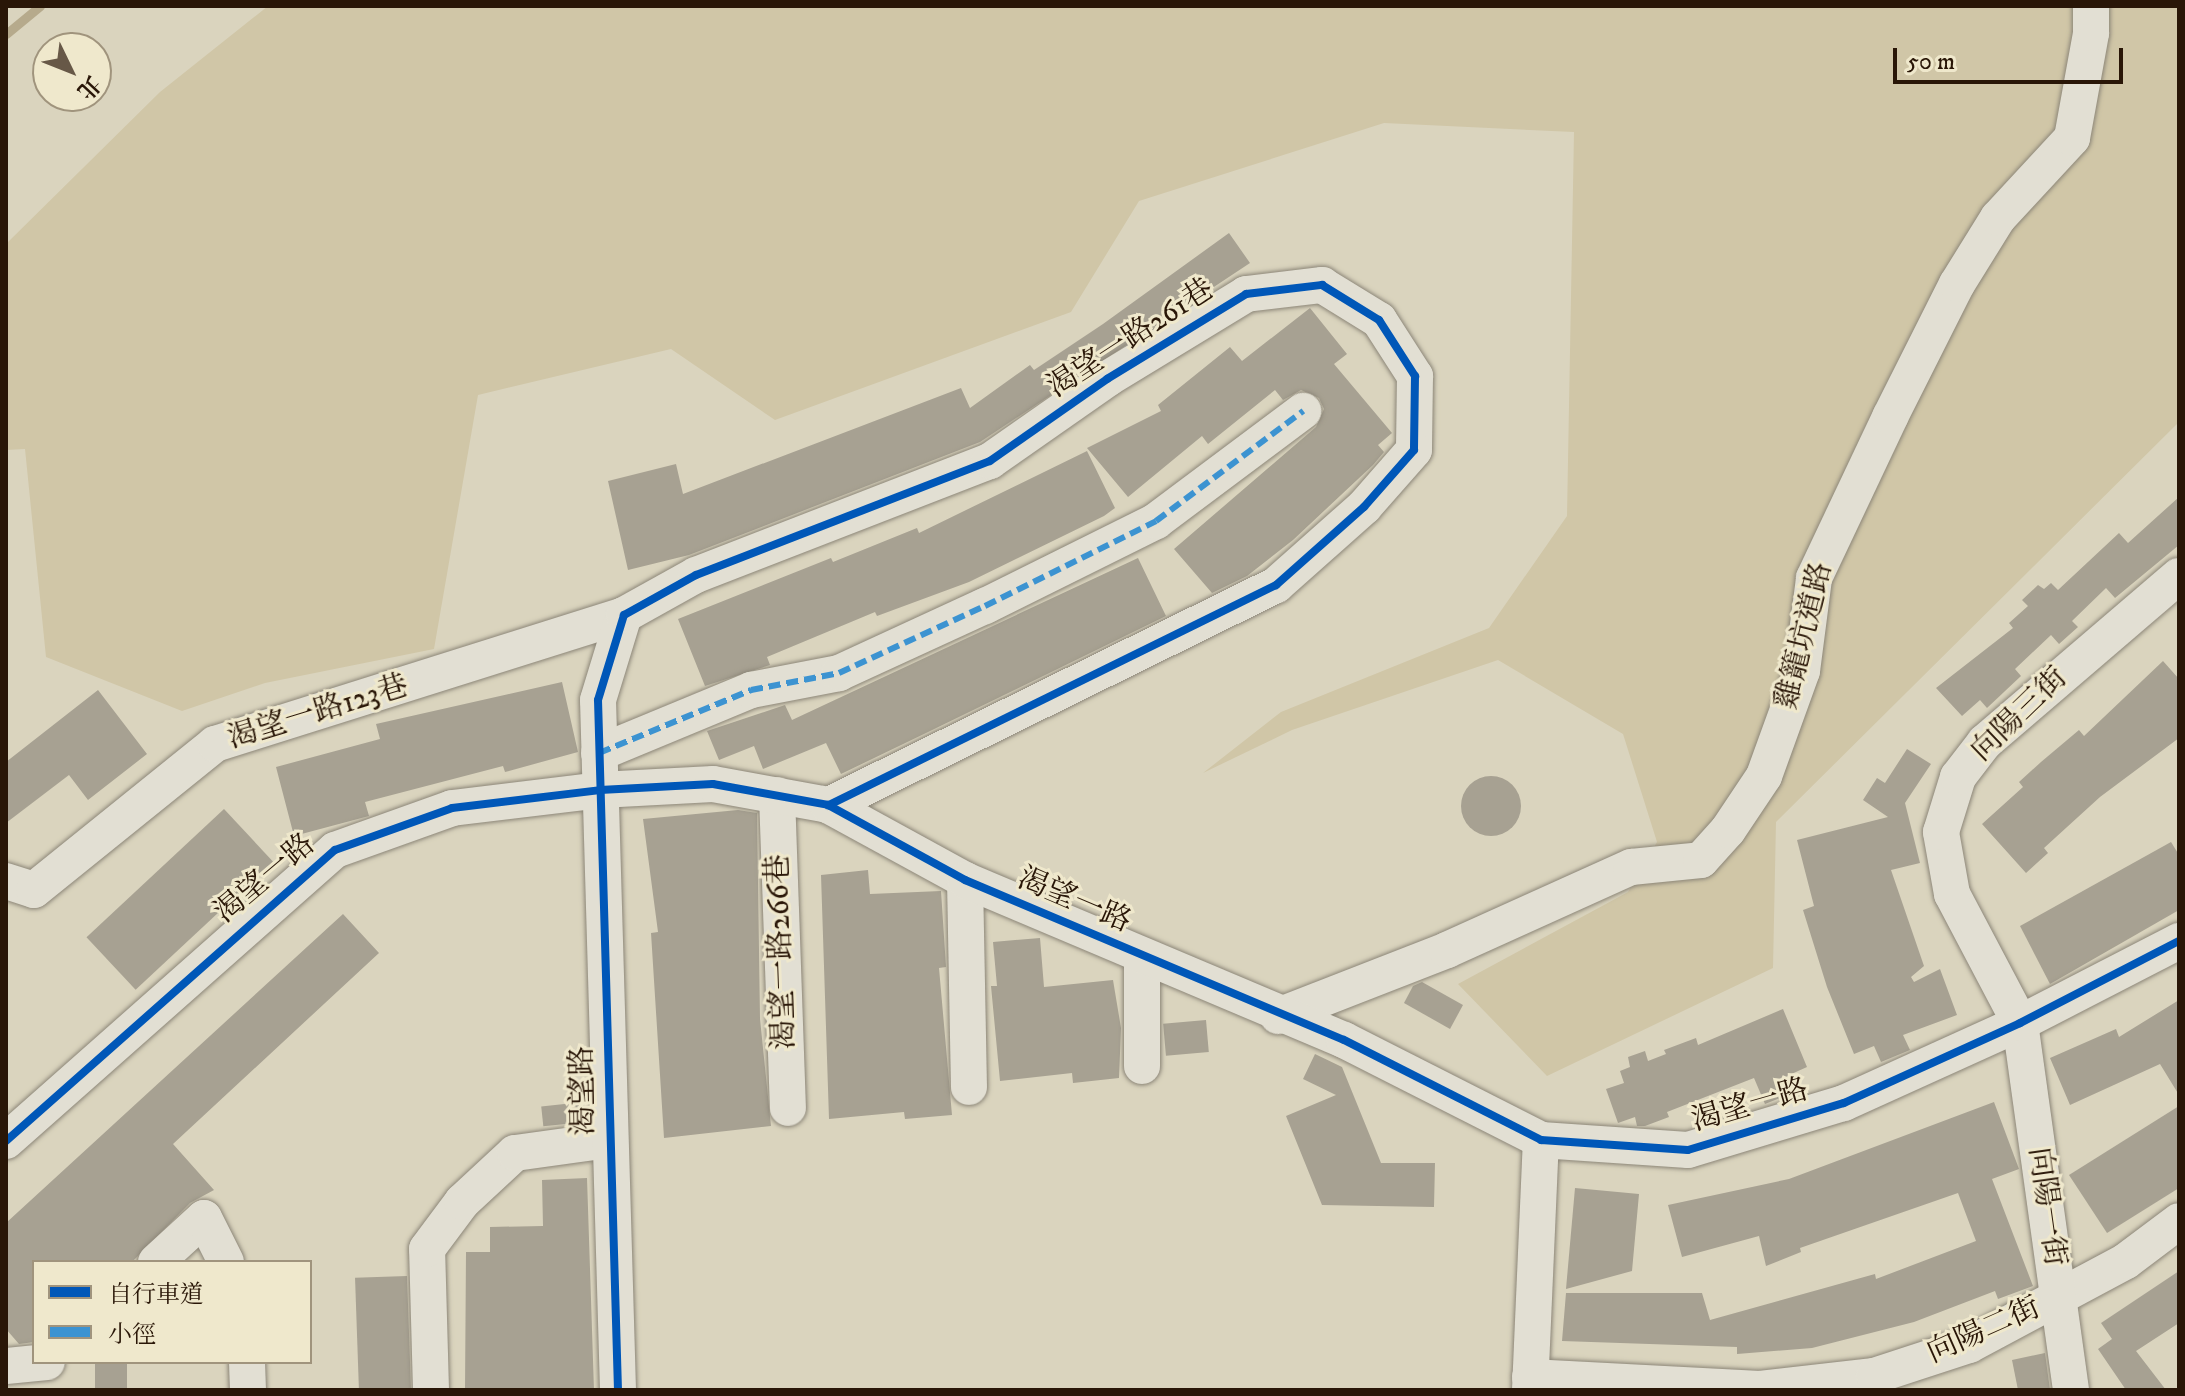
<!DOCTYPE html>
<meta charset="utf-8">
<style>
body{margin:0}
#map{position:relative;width:2185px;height:1396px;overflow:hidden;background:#dad4be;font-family:"IM FELL DW Pica","Noto Serif TC",serif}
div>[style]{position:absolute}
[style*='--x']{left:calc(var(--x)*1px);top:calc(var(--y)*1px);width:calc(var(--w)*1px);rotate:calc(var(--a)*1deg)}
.green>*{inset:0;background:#d0c6a7}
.stream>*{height:9px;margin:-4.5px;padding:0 4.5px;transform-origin:4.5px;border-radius:4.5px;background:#b6aa8c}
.building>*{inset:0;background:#a7a192;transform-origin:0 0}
.round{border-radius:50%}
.roads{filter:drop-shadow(0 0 2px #8c8678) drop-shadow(0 0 2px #8c8678)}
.minor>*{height:36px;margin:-18px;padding:0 18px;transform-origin:18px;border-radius:18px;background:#e2dfd3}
.quiet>*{height:6px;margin-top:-3px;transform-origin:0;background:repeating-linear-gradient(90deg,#3c93d1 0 12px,transparent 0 18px)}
.cycleway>*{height:8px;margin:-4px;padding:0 4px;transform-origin:4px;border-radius:4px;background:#0057b8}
span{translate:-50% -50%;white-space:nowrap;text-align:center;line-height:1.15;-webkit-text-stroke:6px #efe8cc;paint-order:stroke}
.street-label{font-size:30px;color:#291607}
.frame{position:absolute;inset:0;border:8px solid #291607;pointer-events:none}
.legend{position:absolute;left:32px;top:1260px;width:280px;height:104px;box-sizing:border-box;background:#efe8cc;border:2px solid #a0947d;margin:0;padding:10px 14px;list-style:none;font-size:24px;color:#291607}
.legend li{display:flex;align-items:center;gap:16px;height:40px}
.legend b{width:40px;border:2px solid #a0947d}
.north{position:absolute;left:32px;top:32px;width:80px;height:80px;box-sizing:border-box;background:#efe8cc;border:2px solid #a0947d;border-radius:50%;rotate:133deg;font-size:22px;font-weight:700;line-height:32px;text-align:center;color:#291607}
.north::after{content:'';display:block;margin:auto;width:28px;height:36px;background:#675847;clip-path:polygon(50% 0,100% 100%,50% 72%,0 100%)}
.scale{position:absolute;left:1893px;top:48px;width:230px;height:36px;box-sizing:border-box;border:4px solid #291607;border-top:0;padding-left:10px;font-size:24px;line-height:28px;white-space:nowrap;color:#291607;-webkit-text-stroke:6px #efe8cc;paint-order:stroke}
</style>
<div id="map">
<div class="green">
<div style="clip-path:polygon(268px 6px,2179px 6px,2179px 422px,1776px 822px,1773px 968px,1547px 1076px,1458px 984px,1628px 892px,1657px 842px,1623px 734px,1498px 660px,1292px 730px,1203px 773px,1281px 712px,1489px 628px,1567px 516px,1574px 132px,1384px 123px,1139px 201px,1071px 312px,775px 420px,671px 349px,478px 395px,434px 649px,265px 683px,182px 711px,46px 657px,25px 449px,6px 450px,6px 244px,160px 92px)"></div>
</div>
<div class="stream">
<div style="--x:6;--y:34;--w:44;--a:-39.5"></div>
</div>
<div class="building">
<div style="clip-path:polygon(1229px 233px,1250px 263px,980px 442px,689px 555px,628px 570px,608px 481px,676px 464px,683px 494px,961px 388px,970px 408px,1030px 365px,1034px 370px,1103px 324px)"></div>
<div style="clip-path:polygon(1310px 308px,1347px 354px,1334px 364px,1392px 433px,1378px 445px,1384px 452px,1373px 465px,1293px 540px,1247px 576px,1212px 593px,1174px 549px,1316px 427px,1324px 409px,1319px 398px,1301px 390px,1283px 400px,1275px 390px,1208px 444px,1202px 436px,1128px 497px,1087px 448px,1161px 411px,1158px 405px,1230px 347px,1242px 361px)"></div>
<div style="clip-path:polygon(1087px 451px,1115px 508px,1104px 516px,969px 582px,877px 616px,875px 612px,767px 657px,770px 665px,705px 686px,678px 619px,831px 558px,833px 562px,917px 528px,919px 533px)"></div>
<div style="clip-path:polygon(2179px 497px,2179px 545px,2115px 598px,2106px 588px,2072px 621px,2078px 627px,2059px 644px,2051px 635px,2015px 669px,2021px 676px,1987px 708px,1980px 700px,1962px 716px,1936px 688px,2013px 628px,2009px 623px,2028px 606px,2022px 600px,2038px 585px,2044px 589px,2051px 583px,2058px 590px,2119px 533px,2128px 543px)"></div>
<div style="clip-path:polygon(1138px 558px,1166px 616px,926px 733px,841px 774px,826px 743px,763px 769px,754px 746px,719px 760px,707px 731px,785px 705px,792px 720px)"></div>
<div style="clip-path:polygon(2163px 661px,2179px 679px,2179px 738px,2100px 797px,2044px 848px,2048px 853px,2026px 873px,1982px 824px,2023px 787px,2019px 782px,2041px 762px,2079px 730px,2084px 736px)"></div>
<div style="clip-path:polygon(562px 682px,578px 752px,505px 772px,503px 766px,365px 802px,369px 816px,294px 836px,276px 767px,380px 739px,376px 724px)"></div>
<div style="clip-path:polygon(98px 690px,147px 754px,88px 800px,69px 775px,6px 823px,6px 762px)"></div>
<div style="clip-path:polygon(1907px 749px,1931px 764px,1905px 803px,1920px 863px,1891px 870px,1924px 966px,1911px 977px,1914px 982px,1940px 969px,1957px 1015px,1903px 1035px,1910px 1050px,1881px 1062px,1874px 1046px,1854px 1054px,1827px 987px,1803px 910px,1814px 906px,1797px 840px,1888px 817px,1863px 800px,1877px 778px,1885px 783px)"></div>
<div class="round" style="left:1461px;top:776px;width:60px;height:60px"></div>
<div style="left:224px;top:809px;width:72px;height:188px;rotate:47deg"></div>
<div style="clip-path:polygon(738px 810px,757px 813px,760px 1019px,771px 1126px,664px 1138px,651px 933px,658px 932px,643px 819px)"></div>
<div style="clip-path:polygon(2171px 842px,2179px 855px,2179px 910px,2050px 984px,2020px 926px)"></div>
<div style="clip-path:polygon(868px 870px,870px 894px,941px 891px,946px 967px,939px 968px,952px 1115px,905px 1119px,904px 1112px,829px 1119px,821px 875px)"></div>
<div style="clip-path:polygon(343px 914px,379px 953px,173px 1144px,214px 1190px,190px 1203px,132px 1262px,34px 1262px,34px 1342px,19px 1344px,6px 1329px,6px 1223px)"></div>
<div style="clip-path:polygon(1040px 938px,1044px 987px,1113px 980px,1121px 1028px,1119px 1078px,1073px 1083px,1072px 1073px,1000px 1081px,991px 986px,997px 986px,993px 942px)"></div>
<div style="clip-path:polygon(1422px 982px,1463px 1005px,1450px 1029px,1404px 1003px,1413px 986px)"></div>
<div style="clip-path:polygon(2179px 1000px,2179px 1095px,2160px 1064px,2070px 1105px,2050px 1058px,2116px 1029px,2119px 1037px)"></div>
<div style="clip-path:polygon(1783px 1009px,1807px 1067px,1787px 1076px,1793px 1093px,1765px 1104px,1754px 1078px,1667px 1112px,1669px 1117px,1645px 1126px,1637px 1126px,1635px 1117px,1618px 1123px,1606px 1089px,1624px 1083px,1620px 1071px,1630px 1067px,1628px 1057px,1645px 1051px,1648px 1061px,1666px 1054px,1664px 1050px,1696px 1038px,1698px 1045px)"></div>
<div style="left:1206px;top:1020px;width:32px;height:43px;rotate:85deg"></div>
<div style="clip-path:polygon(1315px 1054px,1342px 1067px,1381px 1163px,1435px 1163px,1434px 1207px,1322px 1205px,1286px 1116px,1336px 1095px,1303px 1079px)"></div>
<div style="left:583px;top:1102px;width:20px;height:42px;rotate:84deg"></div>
<div style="clip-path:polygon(1994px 1102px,2019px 1169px,1992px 1179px,2033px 1286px,1998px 1299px,1995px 1291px,1914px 1322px,1812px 1348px,1737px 1354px,1737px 1347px,1562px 1341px,1566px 1293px,1702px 1293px,1710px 1320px,1875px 1274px,1876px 1279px,1976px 1241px,1958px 1193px,1800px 1248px,1801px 1252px,1766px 1266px,1759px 1236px,1682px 1257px,1668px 1205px,1789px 1179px)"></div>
<div style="clip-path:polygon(2179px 1106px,2179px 1188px,2107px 1233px,2069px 1175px)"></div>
<div style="clip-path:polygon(587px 1178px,594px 1390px,465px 1390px,466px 1252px,490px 1252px,490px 1227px,543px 1226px,542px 1180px)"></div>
<div style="clip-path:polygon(1575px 1188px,1639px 1194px,1632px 1271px,1566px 1289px)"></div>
<div style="clip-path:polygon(2179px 1271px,2179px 1323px,2136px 1351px,2166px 1390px,2126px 1390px,2098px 1349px,2112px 1339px,2101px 1323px)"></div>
<div style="left:407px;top:1276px;width:114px;height:52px;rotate:88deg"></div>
<div style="clip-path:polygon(2045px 1353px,2050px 1390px,2018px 1390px,2012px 1360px)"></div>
<div style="left:95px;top:1362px;width:32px;height:28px"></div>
</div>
<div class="roads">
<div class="minor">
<div style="--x:599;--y:753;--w:165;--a:-22.5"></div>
<div style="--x:751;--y:690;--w:90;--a:-10.9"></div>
<div style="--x:839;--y:673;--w:161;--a:-24.7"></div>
<div style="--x:985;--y:606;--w:191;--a:-26.4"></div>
<div style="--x:1156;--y:521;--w:184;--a:-36.8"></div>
<div style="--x:777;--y:795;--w:313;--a:88"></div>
<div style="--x:965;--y:880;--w:207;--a:88.9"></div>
<div style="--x:6;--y:881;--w:29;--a:18"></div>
<div style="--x:34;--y:890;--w:233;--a:-38.9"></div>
<div style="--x:215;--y:744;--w:429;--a:-17.5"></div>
<div style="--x:1142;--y:957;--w:109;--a:90"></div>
<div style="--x:1278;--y:1016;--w:181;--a:-21.3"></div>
<div style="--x:1447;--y:950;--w:202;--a:-24.3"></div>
<div style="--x:1631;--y:867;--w:70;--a:-5.7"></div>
<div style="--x:1701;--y:860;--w:40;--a:-48"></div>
<div style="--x:1728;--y:830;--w:65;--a:-56.3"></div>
<div style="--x:1764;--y:776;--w:112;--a:-70.1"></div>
<div style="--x:1802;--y:671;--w:94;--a:-82.6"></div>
<div style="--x:1814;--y:578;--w:178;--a:-64.7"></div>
<div style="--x:1890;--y:417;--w:149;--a:-63.3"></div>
<div style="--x:1957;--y:284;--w:78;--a:-58.2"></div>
<div style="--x:1998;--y:218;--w:109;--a:-47.2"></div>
<div style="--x:2072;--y:138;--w:107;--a:-79.7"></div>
<div style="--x:2091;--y:33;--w:27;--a:-90"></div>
<div style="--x:6;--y:1141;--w:439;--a:-41.5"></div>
<div style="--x:335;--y:850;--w:124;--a:-19.7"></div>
<div style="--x:452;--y:808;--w:149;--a:-6.9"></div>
<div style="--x:600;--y:790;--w:113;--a:-3"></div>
<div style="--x:713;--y:784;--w:117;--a:10.3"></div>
<div style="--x:828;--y:805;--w:156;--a:28.7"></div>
<div style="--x:965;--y:880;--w:411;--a:22.9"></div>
<div style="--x:1344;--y:1040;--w:221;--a:26.9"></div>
<div style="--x:1541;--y:1140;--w:147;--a:3.9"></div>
<div style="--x:1688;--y:1150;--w:163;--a:-16.8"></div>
<div style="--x:1844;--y:1103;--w:193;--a:-24.4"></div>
<div style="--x:2020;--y:1023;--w:179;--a:-27.3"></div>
<div style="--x:156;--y:1262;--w:65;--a:-42.5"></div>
<div style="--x:204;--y:1218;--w:49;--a:63.4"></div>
<div style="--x:247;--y:1362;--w:28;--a:88"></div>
<div style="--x:6;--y:1366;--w:41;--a:-5.6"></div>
<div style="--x:1530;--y:1377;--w:230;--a:3"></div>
<div style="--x:1760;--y:1389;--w:115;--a:-6.5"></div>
<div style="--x:1874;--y:1376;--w:100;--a:-18.1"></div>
<div style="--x:1969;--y:1345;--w:178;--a:-28.1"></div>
<div style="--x:2126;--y:1261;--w:66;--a:-37"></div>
<div style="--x:431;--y:1390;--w:141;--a:-91.6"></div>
<div style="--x:427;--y:1249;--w:59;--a:-53.3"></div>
<div style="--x:462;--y:1202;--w:72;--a:-42.8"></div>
<div style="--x:515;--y:1153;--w:95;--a:-7.9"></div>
<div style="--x:618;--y:1390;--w:690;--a:-91.66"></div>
<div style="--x:598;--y:700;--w:89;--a:-73"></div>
<div style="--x:624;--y:615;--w:82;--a:-29.1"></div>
<div style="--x:696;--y:575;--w:315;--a:-21.2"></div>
<div style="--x:990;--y:461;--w:143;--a:-35"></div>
<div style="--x:1107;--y:379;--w:163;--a:-31.4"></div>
<div style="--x:1246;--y:294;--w:77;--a:-6.8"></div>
<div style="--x:1322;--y:285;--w:67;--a:31.6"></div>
<div style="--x:1379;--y:320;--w:67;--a:57.3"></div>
<div style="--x:1415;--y:376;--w:74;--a:90.8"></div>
<div style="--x:1414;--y:450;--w:76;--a:131.3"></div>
<div style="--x:1364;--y:507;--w:118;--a:138.4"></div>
<div style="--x:1276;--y:585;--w:499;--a:153.8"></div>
<div style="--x:1530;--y:1390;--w:250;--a:-87.5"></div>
<div style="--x:2071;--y:1390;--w:371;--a:-97.9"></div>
<div style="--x:2020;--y:1023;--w:146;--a:-117.8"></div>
<div style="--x:1952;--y:894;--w:63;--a:-100.1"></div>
<div style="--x:1941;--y:832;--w:58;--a:-72.8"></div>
<div style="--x:1958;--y:777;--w:44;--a:-52.4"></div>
<div style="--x:1985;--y:742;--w:255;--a:-40.6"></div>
</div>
</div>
<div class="quiet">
<div style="--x:599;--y:753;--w:165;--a:-22.5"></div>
<div style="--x:751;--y:690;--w:90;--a:-10.9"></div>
<div style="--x:839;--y:673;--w:161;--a:-24.7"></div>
<div style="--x:985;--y:606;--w:191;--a:-26.4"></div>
<div style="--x:1156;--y:521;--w:184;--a:-36.8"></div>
</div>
<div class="cycleway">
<div style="--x:6;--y:1141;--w:439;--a:-41.5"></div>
<div style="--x:335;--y:850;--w:124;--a:-19.7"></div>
<div style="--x:452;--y:808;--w:149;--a:-6.9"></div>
<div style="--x:600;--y:790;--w:113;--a:-3"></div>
<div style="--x:713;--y:784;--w:117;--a:10.3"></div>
<div style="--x:828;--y:805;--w:156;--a:28.7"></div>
<div style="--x:965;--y:880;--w:411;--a:22.9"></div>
<div style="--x:1344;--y:1040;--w:221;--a:26.9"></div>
<div style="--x:1541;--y:1140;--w:147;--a:3.9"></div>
<div style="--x:1688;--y:1150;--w:163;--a:-16.8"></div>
<div style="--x:1844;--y:1103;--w:193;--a:-24.4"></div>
<div style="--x:2020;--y:1023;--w:179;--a:-27.3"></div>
<div style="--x:618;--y:1390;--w:690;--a:-91.66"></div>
<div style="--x:598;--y:700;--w:89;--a:-73"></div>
<div style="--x:624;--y:615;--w:82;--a:-29.1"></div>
<div style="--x:696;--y:575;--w:315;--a:-21.2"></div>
<div style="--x:990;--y:461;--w:143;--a:-35"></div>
<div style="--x:1107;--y:379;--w:163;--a:-31.4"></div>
<div style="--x:1246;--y:294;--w:77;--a:-6.8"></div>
<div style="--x:1322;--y:285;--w:67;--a:31.6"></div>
<div style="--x:1379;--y:320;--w:67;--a:57.3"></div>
<div style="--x:1415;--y:376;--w:74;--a:90.8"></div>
<div style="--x:1414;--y:450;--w:76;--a:131.3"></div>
<div style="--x:1364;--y:507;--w:118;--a:138.4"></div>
<div style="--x:1276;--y:585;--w:499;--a:153.8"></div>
</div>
<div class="street-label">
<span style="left:1131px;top:339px;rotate:-33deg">渴望一路261巷</span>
<span style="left:1805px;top:636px;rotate:-76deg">雞籠坑道路</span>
<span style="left:318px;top:713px;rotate:-17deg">渴望一路123巷</span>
<span style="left:2020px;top:715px;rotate:-44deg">向陽三街</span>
<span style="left:265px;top:879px;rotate:-40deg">渴望一路</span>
<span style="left:1074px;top:901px;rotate:23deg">渴望一路</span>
<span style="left:782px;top:952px;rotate:-92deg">渴望一路266巷</span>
<span style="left:584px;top:1091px;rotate:-91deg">渴望路</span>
<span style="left:1750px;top:1106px;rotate:-16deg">渴望一路</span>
<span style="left:2046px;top:1207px;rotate:82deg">向陽一街</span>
<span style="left:1984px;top:1331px;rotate:-24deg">向陽二街</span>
</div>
<div class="frame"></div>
<ul class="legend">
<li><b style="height:10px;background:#0057b8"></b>自行車道</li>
<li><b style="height:10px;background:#3c93d1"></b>小徑</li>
</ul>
<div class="north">北</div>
<div class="scale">50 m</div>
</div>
